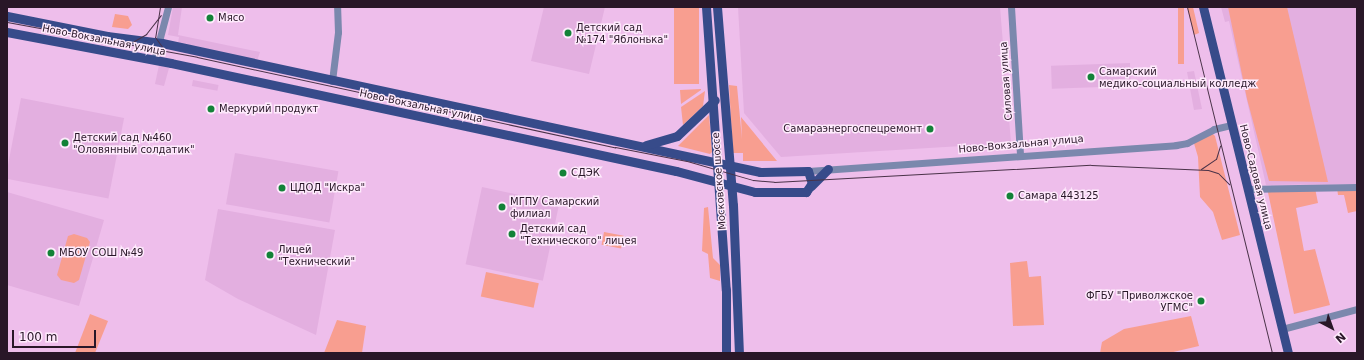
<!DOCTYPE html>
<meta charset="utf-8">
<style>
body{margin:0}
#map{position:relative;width:1364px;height:360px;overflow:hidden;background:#eebeeb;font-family:"DejaVu Sans",sans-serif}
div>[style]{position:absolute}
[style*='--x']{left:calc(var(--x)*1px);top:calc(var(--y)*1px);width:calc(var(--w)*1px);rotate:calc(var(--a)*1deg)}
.built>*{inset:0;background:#e3afe0;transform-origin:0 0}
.green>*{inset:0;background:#f89e90;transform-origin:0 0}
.minor>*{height:7px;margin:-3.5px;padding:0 3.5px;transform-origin:3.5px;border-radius:3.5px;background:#7b88ad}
.major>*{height:9px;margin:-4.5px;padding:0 4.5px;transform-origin:4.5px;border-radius:4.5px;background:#374b8a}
.tram>*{height:1px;margin:-0.5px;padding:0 0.5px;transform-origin:0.5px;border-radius:0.5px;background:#493248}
.dots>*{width:11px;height:11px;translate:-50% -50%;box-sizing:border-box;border:2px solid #feeafc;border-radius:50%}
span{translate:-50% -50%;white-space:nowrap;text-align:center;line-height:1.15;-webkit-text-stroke:3px #feeafc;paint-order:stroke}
.poi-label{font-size:10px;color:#291728}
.left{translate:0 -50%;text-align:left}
.right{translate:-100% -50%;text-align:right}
.street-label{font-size:10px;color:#291728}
.frame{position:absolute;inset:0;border:8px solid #291728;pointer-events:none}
.north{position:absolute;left:1312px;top:308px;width:40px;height:40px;-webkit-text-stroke:3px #feeafc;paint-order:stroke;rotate:139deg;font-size:11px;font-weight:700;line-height:16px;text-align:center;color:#291728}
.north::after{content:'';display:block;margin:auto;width:14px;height:18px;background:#291728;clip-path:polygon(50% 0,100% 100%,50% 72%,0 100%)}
.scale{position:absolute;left:12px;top:330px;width:84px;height:18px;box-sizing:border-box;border:2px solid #291728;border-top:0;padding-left:5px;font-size:12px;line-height:14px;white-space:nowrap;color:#291728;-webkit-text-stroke:3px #feeafc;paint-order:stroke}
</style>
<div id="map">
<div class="built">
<div style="clip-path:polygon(173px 7px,182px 7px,178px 35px,260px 52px,257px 61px,178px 43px,179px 37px,168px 35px)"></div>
<div style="clip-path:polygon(544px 7px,605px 7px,589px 74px,531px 61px)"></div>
<div style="clip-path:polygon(738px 7px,1000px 7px,1011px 143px,781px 157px,744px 113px)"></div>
<div style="clip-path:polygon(1221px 7px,1357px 7px,1357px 184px,1266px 185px,1229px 21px,1225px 22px)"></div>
<div style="left:1130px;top:63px;width:23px;height:79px;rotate:88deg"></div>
<div style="clip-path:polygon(159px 65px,169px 68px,164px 86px,155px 84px)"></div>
<div style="clip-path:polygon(1194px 71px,1202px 109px,1194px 110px,1187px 72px)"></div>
<div style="left:193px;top:80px;width:26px;height:6px;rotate:11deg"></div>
<div style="left:21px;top:98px;width:105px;height:82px;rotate:11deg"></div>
<div style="left:235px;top:153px;width:105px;height:52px;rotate:10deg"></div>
<div style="left:482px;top:187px;width:79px;height:79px;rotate:12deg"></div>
<div style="clip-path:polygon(7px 192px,104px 220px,79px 306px,7px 285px)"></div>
<div style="clip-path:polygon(218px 209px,335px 230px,316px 335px,238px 299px,205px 280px)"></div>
</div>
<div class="green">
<div style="left:674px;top:7px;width:25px;height:77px"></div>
<div style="left:1178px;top:7px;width:6px;height:57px"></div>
<div style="clip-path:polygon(1187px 7px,1193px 7px,1199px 33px,1194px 35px)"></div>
<div style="clip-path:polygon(1228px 7px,1287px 7px,1328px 182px,1269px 181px,1247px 99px)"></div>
<div style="clip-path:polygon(115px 14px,128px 16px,132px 25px,128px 29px,112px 27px)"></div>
<div style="clip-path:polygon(729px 85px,737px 86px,742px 139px,741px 117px,777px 161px,743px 161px,743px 153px,733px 153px)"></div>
<div style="clip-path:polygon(701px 89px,701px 90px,681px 104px,680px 90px)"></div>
<div style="clip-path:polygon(705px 91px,703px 106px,683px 125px,681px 107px)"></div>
<div style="clip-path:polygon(709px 115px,712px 152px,710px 154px,678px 146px)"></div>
<div style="clip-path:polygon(1210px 131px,1215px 136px,1240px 235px,1222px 240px,1213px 212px,1200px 197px,1198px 157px,1193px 140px)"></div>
<div style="clip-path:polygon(1357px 187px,1357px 211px,1348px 213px,1344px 195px,1338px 195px,1337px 188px)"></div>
<div style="clip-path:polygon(1267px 188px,1315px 188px,1318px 203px,1296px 208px,1304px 251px,1315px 249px,1330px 305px,1294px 314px)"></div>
<div style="clip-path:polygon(708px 207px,713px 258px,720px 265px,720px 281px,710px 278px,708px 254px,702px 251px,704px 208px)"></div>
<div style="left:604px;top:232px;width:20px;height:13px;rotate:11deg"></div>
<div style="clip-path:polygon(74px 234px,87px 238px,90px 242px,79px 280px,74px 283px,61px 280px,57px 275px,68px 236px)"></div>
<div style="clip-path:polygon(1027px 261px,1029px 277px,1041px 276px,1044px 325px,1013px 326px,1010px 263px)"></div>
<div style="left:486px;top:272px;width:54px;height:25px;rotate:12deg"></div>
<div style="clip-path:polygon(90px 314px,108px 321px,95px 353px,75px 353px)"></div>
<div style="clip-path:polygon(1191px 316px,1199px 346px,1169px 353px,1100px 353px,1102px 342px,1124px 329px)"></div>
<div style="clip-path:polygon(337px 320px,366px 326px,362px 353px,324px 353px)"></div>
</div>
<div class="minor">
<div style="--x:1011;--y:7;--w:147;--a:86.5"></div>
<div style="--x:154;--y:60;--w:55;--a:-75.2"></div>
<div style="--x:332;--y:81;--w:49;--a:-83"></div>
<div style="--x:338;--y:32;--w:25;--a:-92"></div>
<div style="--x:808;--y:171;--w:369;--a:-4"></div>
<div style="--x:1176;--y:145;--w:11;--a:-10"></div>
<div style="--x:1187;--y:143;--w:30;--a:-27"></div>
<div style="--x:1214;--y:129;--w:18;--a:-13"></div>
<div style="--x:1248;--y:189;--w:109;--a:-1.1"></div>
<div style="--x:1282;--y:329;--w:78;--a:-14.9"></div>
</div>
<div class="major">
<div style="--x:706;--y:7;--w:284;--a:86"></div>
<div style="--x:726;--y:290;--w:63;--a:90"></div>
<div style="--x:717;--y:7;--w:199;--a:85.4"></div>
<div style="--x:733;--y:205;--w:148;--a:87.7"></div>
<div style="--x:1203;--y:7;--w:356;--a:76.2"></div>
<div style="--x:7;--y:16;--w:102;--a:11.3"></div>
<div style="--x:107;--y:36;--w:55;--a:7.3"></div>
<div style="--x:162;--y:43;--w:612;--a:12.17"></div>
<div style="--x:760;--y:172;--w:48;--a:-1.2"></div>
<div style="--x:808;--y:171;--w:13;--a:72"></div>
<div style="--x:812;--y:183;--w:11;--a:124"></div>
<div style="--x:806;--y:192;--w:51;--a:180"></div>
<div style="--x:755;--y:192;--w:82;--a:-165.1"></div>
<div style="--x:676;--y:171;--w:516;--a:-167.93"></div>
<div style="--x:171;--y:63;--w:167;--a:-169.3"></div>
<div style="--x:646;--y:145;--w:32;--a:-16"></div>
<div style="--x:677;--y:136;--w:52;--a:-43.5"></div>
<div style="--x:811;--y:186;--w:24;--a:-45"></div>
</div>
<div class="tram">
<div style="--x:160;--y:7;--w:30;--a:99"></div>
<div style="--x:155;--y:37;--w:17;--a:54"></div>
<div style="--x:1187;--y:7;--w:356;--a:76.2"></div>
<div style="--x:7;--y:22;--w:193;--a:10.4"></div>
<div style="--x:197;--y:57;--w:428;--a:12.2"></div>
<div style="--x:615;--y:147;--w:73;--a:11"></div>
<div style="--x:687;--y:161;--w:69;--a:16.1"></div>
<div style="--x:753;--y:180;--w:21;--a:5"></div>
<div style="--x:774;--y:182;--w:317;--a:-3.1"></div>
<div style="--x:1091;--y:165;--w:117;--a:2.4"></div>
<div style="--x:1208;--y:170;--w:10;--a:17"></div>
<div style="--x:1218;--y:173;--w:16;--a:45"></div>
<div style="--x:129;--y:44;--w:20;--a:-30"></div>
<div style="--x:146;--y:34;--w:24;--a:-52"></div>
<div style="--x:1201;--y:169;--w:18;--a:-34"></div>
<div style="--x:1216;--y:159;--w:14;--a:-73"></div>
</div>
<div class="dots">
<div style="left:210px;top:18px;background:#138238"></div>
<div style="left:568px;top:33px;background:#138238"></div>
<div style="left:1091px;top:77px;background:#138238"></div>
<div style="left:211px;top:109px;background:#138238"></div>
<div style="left:930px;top:129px;background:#138238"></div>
<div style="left:65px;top:143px;background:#138238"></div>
<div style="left:563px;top:173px;background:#138238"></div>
<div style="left:282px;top:188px;background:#138238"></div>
<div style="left:1010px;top:196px;background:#138238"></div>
<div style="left:502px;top:207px;background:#138238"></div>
<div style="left:512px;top:234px;background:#138238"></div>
<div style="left:51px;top:253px;background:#138238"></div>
<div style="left:270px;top:255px;background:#138238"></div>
<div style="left:1201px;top:301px;background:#138238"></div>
</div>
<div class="poi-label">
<span class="left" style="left:218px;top:18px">Мясо</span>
<span class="left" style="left:576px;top:33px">Детский сад<br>№174 "Яблонька"</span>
<span class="left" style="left:1099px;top:77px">Самарский<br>медико-социальный колледж</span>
<span class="left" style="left:219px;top:109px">Меркурий продукт</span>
<span class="right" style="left:922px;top:129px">Самараэнергоспецремонт</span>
<span class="left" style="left:73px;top:143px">Детский сад №460<br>"Оловянный солдатик"</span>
<span class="left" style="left:571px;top:173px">СДЭК</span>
<span class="left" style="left:290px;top:188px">ЦДОД "Искра"</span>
<span class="left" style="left:1018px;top:196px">Самара 443125</span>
<span class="left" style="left:510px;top:207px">МГПУ Самарский<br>филиал</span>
<span class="left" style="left:520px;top:234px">Детский сад<br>"Технического" лицея</span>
<span class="left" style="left:278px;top:255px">Лицей<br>"Технический"</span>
<span class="left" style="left:59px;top:253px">МБОУ СОШ №49</span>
<span class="right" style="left:1193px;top:301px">ФГБУ "Приволжское<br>УГМС"</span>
</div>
<div class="street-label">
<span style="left:104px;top:40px;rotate:11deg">Ново-Вокзальная улица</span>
<span style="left:1006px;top:81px;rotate:-94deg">Силовая улица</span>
<span style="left:421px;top:106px;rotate:12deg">Ново-Вокзальная улица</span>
<span style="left:1021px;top:144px;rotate:-5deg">Ново-Вокзальная улица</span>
<span style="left:1256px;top:177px;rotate:76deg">Ново-Садовая улица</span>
<span style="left:719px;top:181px;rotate:-94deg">Московское шоссе</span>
</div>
<div class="frame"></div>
<div class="north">N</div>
<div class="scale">100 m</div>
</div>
